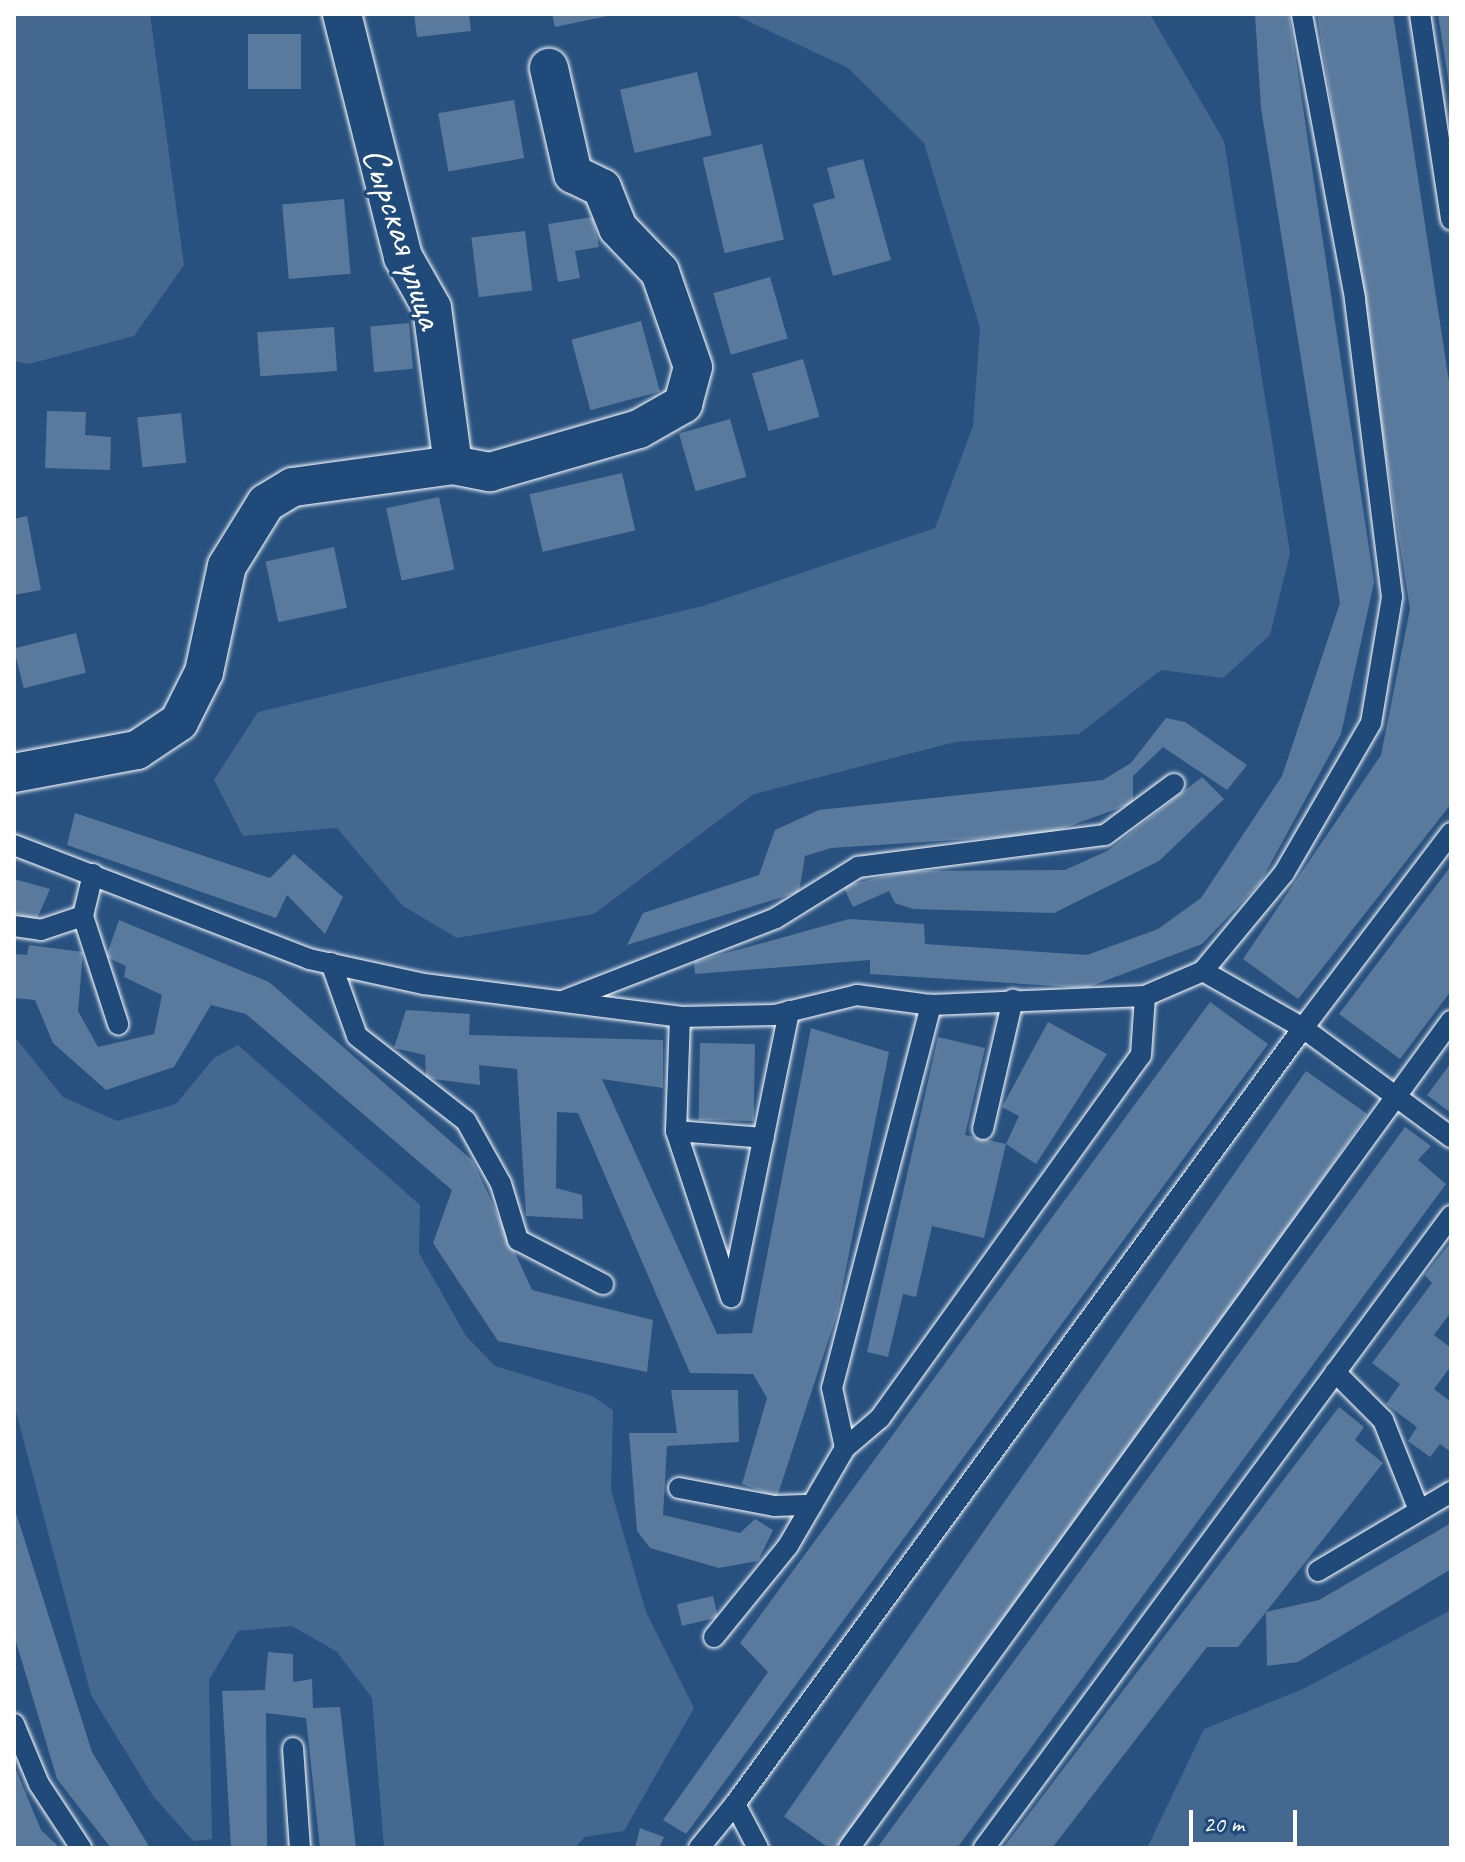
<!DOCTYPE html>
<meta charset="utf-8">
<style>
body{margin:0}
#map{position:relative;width:1465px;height:1862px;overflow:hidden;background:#28517f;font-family:Caveat,sans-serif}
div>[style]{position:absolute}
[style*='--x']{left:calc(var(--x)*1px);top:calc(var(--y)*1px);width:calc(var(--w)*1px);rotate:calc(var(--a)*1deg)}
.green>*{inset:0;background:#446890}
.building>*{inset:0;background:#5a7a9d;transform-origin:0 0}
.roads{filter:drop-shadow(0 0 2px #fff) drop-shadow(0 0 2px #fff)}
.service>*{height:20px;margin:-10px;padding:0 10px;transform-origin:10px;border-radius:10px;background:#1f4a7a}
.minor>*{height:38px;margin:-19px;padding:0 19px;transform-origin:19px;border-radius:19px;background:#1f4a7a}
span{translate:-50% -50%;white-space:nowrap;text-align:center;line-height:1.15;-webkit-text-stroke:7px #1f4a7a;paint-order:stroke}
.street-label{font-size:38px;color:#fff}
.frame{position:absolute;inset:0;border:16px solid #fff;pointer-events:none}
.scale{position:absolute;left:1189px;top:1810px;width:108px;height:36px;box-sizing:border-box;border:4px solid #fff;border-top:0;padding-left:10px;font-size:24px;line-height:28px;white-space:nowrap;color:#fff;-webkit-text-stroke:6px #1f4a7a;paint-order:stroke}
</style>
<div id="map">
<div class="green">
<div style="clip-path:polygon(14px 14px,150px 14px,184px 265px,134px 336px,29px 364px,14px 361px)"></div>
<div style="clip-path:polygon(733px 14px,1150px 14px,1224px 141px,1290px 553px,1270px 635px,1223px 678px,1161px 670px,1079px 734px,955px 742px,754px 794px,594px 914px,457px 938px,403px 906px,337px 828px,243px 836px,214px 780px,258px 712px,703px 606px,935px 528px,973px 426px,980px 328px,924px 143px,848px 68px)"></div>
<div style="clip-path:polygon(14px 1036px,63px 1097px,117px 1121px,176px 1104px,214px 1058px,238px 1045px,420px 1205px,419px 1253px,466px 1336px,495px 1366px,592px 1396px,613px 1410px,611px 1490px,646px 1612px,694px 1708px,624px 1831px,585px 1837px,574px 1848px,384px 1848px,372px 1698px,337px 1652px,292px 1626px,238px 1631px,209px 1680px,212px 1839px,193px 1841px,153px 1796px,91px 1695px,14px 1404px)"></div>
<div style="clip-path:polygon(1451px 1610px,1451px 1848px,1147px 1848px,1204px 1729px,1303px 1689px)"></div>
</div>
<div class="building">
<div style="clip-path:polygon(414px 14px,469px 14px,471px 31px,417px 37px)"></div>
<div style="clip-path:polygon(552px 14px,612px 14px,612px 15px,555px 27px)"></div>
<div style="clip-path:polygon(1255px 14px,1289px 14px,1374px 582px,1341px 734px,1260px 883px,1202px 944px,1086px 988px,870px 974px,870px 960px,695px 974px,694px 962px,849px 919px,924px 924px,925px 944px,1087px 955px,1158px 929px,1201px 898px,1282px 776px,1340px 603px,1261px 108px)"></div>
<div style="clip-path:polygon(1317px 14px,1393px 14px,1451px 395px,1451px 804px,1298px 999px,1243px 959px,1381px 755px,1410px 609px)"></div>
<div style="clip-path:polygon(1438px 14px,1451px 14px,1451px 84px,1449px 85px)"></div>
<div style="left:248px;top:34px;width:53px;height:55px"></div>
<div style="left:697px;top:72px;width:65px;height:79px;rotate:77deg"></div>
<div style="left:514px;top:100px;width:59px;height:77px;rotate:80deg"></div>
<div style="left:762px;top:144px;width:98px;height:61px;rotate:77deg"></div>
<div style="clip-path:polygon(863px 159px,891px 260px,833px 276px,813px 204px,835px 198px,827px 168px)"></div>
<div style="left:344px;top:199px;width:75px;height:62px;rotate:85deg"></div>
<div style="clip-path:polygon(593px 217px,599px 247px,575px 251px,580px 278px,558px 282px,548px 224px)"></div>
<div style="left:525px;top:231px;width:60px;height:54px;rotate:83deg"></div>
<div style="left:770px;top:277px;width:64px;height:59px;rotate:74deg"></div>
<div style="left:641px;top:321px;width:73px;height:72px;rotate:75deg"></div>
<div style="left:409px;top:323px;width:46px;height:39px;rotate:85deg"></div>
<div style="left:334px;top:327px;width:44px;height:77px;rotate:86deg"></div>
<div style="left:803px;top:359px;width:60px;height:53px;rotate:74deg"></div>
<div style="clip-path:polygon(47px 411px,86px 412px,85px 435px,111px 437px,110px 470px,45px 468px)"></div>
<div style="left:181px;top:413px;width:50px;height:44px;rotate:84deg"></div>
<div style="left:730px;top:419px;width:60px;height:53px;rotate:74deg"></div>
<div style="left:622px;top:473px;width:59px;height:95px;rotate:77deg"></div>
<div style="left:439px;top:497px;width:74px;height:54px;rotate:78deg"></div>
<div style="clip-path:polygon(27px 516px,41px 590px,14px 595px,14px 519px)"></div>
<div style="left:334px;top:547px;width:62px;height:70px;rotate:78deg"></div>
<div style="left:76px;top:633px;width:41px;height:64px;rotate:76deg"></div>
<div style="clip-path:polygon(1166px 718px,1185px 722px,1247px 765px,1227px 790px,1163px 747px,1133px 776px,1133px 803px,1048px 834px,831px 848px,805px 856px,799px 892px,627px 945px,643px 913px,759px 875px,775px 830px,819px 810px,1103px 780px,1131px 763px)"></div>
<div style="clip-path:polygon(1202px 777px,1224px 799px,1159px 861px,1054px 913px,913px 909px,895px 903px,889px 891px,853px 907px,843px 886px,908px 871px,1065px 870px,1109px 850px)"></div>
<div style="clip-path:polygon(75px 813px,270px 878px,294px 854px,343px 897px,325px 934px,287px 895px,276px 918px,67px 845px)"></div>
<div style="clip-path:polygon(1451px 866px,1451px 991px,1400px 1059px,1339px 1014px)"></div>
<div style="clip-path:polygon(14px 879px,50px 889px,36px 921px,14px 913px)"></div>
<div style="clip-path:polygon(119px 920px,269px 982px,473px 1161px,532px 1290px,653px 1320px,647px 1372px,498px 1341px,433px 1243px,452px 1190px,246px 1014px,211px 1005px,174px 1067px,106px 1090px,53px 1043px,35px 1000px,14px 998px,14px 954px,27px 955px,29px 945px,83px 952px,78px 1011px,98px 1047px,154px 1034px,162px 995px,124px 977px,126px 966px,106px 957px)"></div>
<div style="clip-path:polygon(1210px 1002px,1268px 1044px,686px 1834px,663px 1820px,768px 1672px,740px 1643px)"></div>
<div style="clip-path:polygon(406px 1010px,470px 1014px,469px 1035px,663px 1040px,663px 1088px,602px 1079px,717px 1334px,752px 1333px,811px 1028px,889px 1052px,837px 1314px,777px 1497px,742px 1484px,767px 1398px,753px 1374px,690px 1373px,578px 1113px,557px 1112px,556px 1188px,582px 1195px,583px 1219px,526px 1216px,517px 1069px,479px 1065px,480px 1085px,426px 1078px,425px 1055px,394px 1048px)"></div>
<div style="clip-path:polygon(1048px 1022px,1107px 1054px,1036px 1164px,1006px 1144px,1019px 1116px,1002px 1107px)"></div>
<div style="clip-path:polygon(938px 1037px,985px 1048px,965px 1135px,1006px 1144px,984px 1238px,932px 1226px,916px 1297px,903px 1294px,888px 1357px,867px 1352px)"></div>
<div style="left:700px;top:1043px;width:55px;height:77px;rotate:1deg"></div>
<div style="clip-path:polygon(1451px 1063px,1451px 1113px,1427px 1095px)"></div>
<div style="left:1306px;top:1071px;width:75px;height:910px;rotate:35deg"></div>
<div style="clip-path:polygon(1405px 1127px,1431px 1146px,1418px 1160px,1446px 1184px,957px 1848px,877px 1848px)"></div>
<div style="clip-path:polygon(1451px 1242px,1451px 1312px,1434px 1335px,1451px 1348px,1451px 1366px,1434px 1389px,1451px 1402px,1451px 1452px,1440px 1444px,1430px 1457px,1408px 1441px,1417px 1427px,1386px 1404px,1400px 1384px,1372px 1363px,1432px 1283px,1425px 1275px)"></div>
<div style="clip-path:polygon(671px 1390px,738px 1390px,739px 1442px,667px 1446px,663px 1515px,740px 1533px,755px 1519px,773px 1530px,758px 1561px,719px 1568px,650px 1548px,637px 1531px,629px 1433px,677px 1433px)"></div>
<div style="clip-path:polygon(1339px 1407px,1364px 1427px,1355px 1440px,1383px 1463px,1266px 1612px,1319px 1600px,1451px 1523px,1451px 1569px,1298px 1662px,1267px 1666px,1266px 1612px,1238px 1647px,1207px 1647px,1052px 1848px,1003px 1848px)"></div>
<div style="clip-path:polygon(15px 1510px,92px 1752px,150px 1848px,111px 1848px,57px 1779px,14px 1635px)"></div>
<div style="left:713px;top:1596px;width:22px;height:37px;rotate:77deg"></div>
<div style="clip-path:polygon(268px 1652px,293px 1654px,293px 1682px,312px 1679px,313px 1708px,340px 1707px,356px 1848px,320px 1848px,306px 1718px,266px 1713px,267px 1848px,231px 1848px,222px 1691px,265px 1690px)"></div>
<div style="clip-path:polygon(14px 1765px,41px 1830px,60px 1848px,14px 1848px)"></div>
<div style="clip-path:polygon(640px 1828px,664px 1837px,659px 1848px,635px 1848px)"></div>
</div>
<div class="roads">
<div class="service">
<div style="--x:1420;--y:14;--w:208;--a:81.4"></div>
<div style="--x:1451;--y:833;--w:245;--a:127.2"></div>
<div style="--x:1303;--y:1028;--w:184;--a:36.4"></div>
<div style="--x:14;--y:845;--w:316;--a:21.1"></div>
<div style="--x:309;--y:959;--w:118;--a:12.3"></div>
<div style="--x:424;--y:984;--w:258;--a:7.3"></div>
<div style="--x:680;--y:1017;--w:95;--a:-1.2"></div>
<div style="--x:775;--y:1015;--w:84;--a:-13.7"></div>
<div style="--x:857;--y:995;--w:75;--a:7.7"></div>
<div style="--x:931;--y:1005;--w:214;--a:-2.4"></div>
<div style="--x:1145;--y:996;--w:63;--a:-23.3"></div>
<div style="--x:1203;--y:971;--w:127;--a:-50.4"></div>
<div style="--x:1284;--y:873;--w:173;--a:-59.9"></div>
<div style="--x:1371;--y:723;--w:128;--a:-80.5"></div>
<div style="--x:1392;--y:597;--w:301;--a:-97.1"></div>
<div style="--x:1355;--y:298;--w:289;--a:-100.6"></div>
<div style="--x:93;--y:874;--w:43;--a:103.4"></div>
<div style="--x:83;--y:916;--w:114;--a:72"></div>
<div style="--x:14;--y:926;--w:27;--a:8"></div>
<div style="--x:41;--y:930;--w:44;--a:-18.4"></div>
<div style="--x:331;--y:963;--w:77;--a:70.4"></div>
<div style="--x:357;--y:1036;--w:138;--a:37.9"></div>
<div style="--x:466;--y:1121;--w:72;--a:60.9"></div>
<div style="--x:501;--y:1184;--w:59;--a:73.1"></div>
<div style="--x:518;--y:1240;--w:96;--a:27.4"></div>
<div style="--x:565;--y:1000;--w:226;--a:-21.2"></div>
<div style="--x:776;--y:918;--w:97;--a:-31.9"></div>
<div style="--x:858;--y:867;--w:249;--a:-7.4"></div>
<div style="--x:1105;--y:835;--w:86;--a:-36.5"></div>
<div style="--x:680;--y:1017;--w:114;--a:92"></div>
<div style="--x:676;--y:1131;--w:175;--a:71.7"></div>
<div style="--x:731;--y:1297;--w:292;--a:-78.5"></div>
<div style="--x:983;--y:1129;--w:133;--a:-77"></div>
<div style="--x:676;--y:1131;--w:88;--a:4.5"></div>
<div style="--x:1335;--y:1372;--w:68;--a:45"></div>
<div style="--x:1383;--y:1420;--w:95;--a:68.3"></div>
<div style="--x:845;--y:1448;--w:61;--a:-102.2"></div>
<div style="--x:832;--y:1388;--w:396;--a:-75.5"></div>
<div style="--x:679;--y:1488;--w:97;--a:10.7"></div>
<div style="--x:774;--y:1506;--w:38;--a:-2"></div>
<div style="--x:1318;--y:1571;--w:155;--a:-30.7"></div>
<div style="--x:714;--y:1637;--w:117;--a:-50.9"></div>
<div style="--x:788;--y:1546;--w:113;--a:-59.8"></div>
<div style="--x:845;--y:1448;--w:46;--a:-40.6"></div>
<div style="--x:880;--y:1418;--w:447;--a:-54.3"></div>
<div style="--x:1141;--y:1055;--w:59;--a:-86.1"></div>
<div style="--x:14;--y:1724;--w:65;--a:67.4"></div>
<div style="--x:39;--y:1784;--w:77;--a:56.7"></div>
<div style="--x:293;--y:1748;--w:100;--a:86"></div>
<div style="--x:699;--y:1848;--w:57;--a:-50.7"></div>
<div style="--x:758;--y:1848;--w:50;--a:-117.6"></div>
<div style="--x:735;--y:1804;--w:962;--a:-53.8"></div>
<div style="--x:1303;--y:1028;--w:115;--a:-150.3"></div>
<div style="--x:849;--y:1848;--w:1023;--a:-53.95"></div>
<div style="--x:984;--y:1848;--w:786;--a:-53.54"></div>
</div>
<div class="minor">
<div style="--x:453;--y:465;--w:38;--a:11"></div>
<div style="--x:490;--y:472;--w:155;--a:-16.1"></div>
<div style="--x:639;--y:429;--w:51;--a:-29.6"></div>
<div style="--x:683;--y:404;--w:38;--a:-75"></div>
<div style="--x:693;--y:367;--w:101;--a:-109.2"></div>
<div style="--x:660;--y:272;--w:61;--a:-133.7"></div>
<div style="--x:618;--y:228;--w:43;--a:-111.8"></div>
<div style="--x:602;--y:188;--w:32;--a:-154"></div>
<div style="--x:573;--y:174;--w:109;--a:-102.8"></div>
<div style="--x:14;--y:773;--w:125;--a:-10.6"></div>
<div style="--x:137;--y:750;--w:50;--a:-33.7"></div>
<div style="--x:179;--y:722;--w:56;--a:-63.4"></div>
<div style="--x:204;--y:672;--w:108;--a:-77.8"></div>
<div style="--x:227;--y:566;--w:74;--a:-58.2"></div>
<div style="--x:266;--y:503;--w:31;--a:-31"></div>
<div style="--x:293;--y:487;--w:162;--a:-7.8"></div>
<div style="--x:453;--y:465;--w:158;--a:-97.6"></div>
<div style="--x:432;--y:308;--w:59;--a:-119.6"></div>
<div style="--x:403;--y:257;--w:251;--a:-104.1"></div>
</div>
</div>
<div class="street-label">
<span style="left:403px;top:238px;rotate:72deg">Сырская улица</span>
</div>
<div class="frame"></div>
<div class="scale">20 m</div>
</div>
